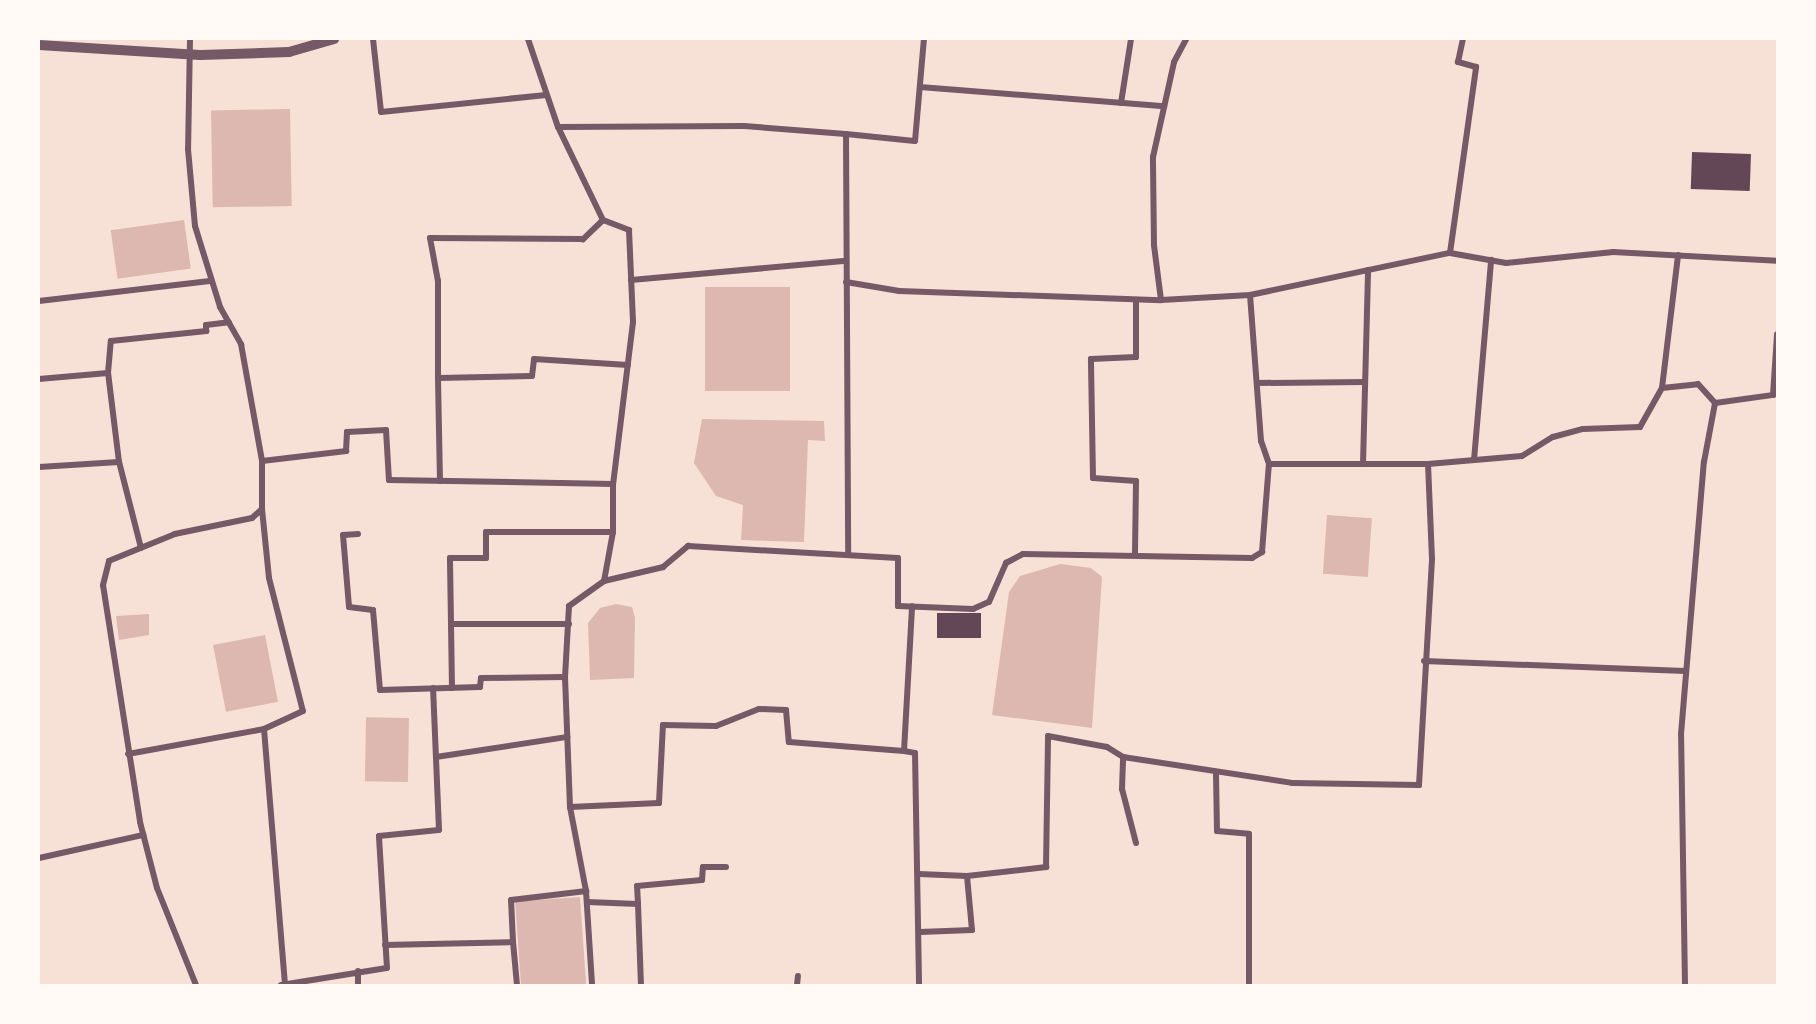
<!DOCTYPE html>
<style>
body{margin:0}
#map{position:relative;width:1816px;height:1024px;overflow:hidden;background:#f7e1d7;font-family:Jost,sans-serif}
div>[style]{position:absolute}
[style*='--x']{left:calc(var(--x)*1px);top:calc(var(--y)*1px);width:calc(var(--w)*1px);rotate:calc(var(--a)*1deg)}
.water>*{inset:0;background:#dcb8b0;transform-origin:0 0}
.building>*{inset:0;background:#644757;transform-origin:0 0}
.minor>*{height:6px;margin:-3px;padding:0 3px;transform-origin:3px;border-radius:3px;background:#755966}
.tertiary>*{height:10px;margin:-5px;padding:0 5px;transform-origin:5px;border-radius:5px;background:#755966}
span{translate:-50% -50%;white-space:nowrap;text-align:center;line-height:1.15;-webkit-text-stroke:4.5px #fffaf5;paint-order:stroke}
.frame{position:absolute;inset:0;border:40px solid #fffaf5;pointer-events:none}
</style>
<div id="map">
<div class="water">
<div style="left:290px;top:109px;width:97px;height:79px;rotate:89deg"></div>
<div style="left:184px;top:220px;width:49px;height:74px;rotate:82deg"></div>
<div style="left:705px;top:287px;width:85px;height:104px"></div>
<div style="clip-path:polygon(702px 419px,824px 421px,825px 441px,808px 440px,804px 542px,741px 540px,743px 505px,716px 496px,694px 463px)"></div>
<div style="left:1327px;top:515px;width:45px;height:59px;rotate:4deg"></div>
<div style="clip-path:polygon(1060px 564px,1091px 568px,1102px 577px,1092px 728px,992px 715px,1009px 592px,1020px 576px)"></div>
<div style="clip-path:polygon(616px 604px,632px 607px,635px 618px,634px 678px,590px 680px,588px 623px,600px 608px)"></div>
<div style="clip-path:polygon(149px 614px,149px 635px,119px 640px,116px 616px)"></div>
<div style="left:265px;top:635px;width:68px;height:53px;rotate:79deg"></div>
<div style="left:409px;top:718px;width:64px;height:43px;rotate:91deg"></div>
<div style="left:580px;top:897px;width:88px;height:65px;rotate:86deg"></div>
</div>
<div class="building">
<div style="left:1751px;top:154px;width:37px;height:59px;rotate:92deg"></div>
<div style="left:981px;top:613px;width:25px;height:44px;rotate:90deg"></div>
</div>
<div class="minor">
<div style="--x:190;--y:39;--w:110;--a:91"></div>
<div style="--x:188;--y:149;--w:77;--a:84.8"></div>
<div style="--x:195;--y:226;--w:85;--a:72.8"></div>
<div style="--x:220;--y:307;--w:43;--a:60.4"></div>
<div style="--x:241;--y:344;--w:119;--a:79.8"></div>
<div style="--x:262;--y:461;--w:48;--a:90"></div>
<div style="--x:262;--y:509;--w:13;--a:138"></div>
<div style="--x:252;--y:518;--w:79;--a:168.3"></div>
<div style="--x:175;--y:534;--w:71;--a:157.8"></div>
<div style="--x:109;--y:561;--w:25;--a:104"></div>
<div style="--x:103;--y:585;--w:240;--a:81.1"></div>
<div style="--x:140;--y:822;--w:68;--a:75.6"></div>
<div style="--x:157;--y:888;--w:105;--a:68.1"></div>
<div style="--x:373;--y:39;--w:73;--a:83.7"></div>
<div style="--x:381;--y:112;--w:166;--a:-5.9"></div>
<div style="--x:528;--y:39;--w:93;--a:71.2"></div>
<div style="--x:558;--y:127;--w:103;--a:64.2"></div>
<div style="--x:603;--y:220;--w:28;--a:21"></div>
<div style="--x:629;--y:230;--w:92;--a:87.5"></div>
<div style="--x:633;--y:322;--w:163;--a:97"></div>
<div style="--x:613;--y:484;--w:48;--a:90"></div>
<div style="--x:613;--y:532;--w:50;--a:100.4"></div>
<div style="--x:604;--y:581;--w:43;--a:144.5"></div>
<div style="--x:569;--y:606;--w:71;--a:93.2"></div>
<div style="--x:565;--y:677;--w:130;--a:87.8"></div>
<div style="--x:570;--y:807;--w:86;--a:79.2"></div>
<div style="--x:586;--y:891;--w:94;--a:86.3"></div>
<div style="--x:920;--y:87;--w:245;--a:4.5"></div>
<div style="--x:1121;--y:103;--w:65;--a:-81.1"></div>
<div style="--x:558;--y:127;--w:186;--a:-0.3"></div>
<div style="--x:744;--y:126;--w:102;--a:4.5"></div>
<div style="--x:846;--y:134;--w:421;--a:89.7"></div>
<div style="--x:846;--y:134;--w:69;--a:5.8"></div>
<div style="--x:915;--y:141;--w:102;--a:-85"></div>
<div style="--x:603;--y:220;--w:28;--a:136"></div>
<div style="--x:583;--y:239;--w:153;--a:-179.6"></div>
<div style="--x:430;--y:238;--w:44;--a:79.5"></div>
<div style="--x:438;--y:281;--w:97;--a:90"></div>
<div style="--x:438;--y:378;--w:94;--a:-1.2"></div>
<div style="--x:532;--y:376;--w:17;--a:-83"></div>
<div style="--x:534;--y:359;--w:94;--a:3.7"></div>
<div style="--x:1450;--y:253;--w:188;--a:-82"></div>
<div style="--x:1476;--y:67;--w:19;--a:-164"></div>
<div style="--x:1458;--y:62;--w:24;--a:-78"></div>
<div style="--x:631;--y:280;--w:216;--a:-5.1"></div>
<div style="--x:846;--y:282;--w:54;--a:9.6"></div>
<div style="--x:899;--y:291;--w:262;--a:2"></div>
<div style="--x:1250;--y:295;--w:204;--a:-11.9"></div>
<div style="--x:1450;--y:253;--w:57;--a:10.1"></div>
<div style="--x:1506;--y:263;--w:108;--a:-5.9"></div>
<div style="--x:1613;--y:252;--w:164;--a:3.1"></div>
<div style="--x:39;--y:301;--w:172;--a:-6.7"></div>
<div style="--x:438;--y:378;--w:103;--a:88.9"></div>
<div style="--x:39;--y:379;--w:69;--a:-5"></div>
<div style="--x:1257;--y:383;--w:108;--a:-0.5"></div>
<div style="--x:1662;--y:388;--w:134;--a:-83.1"></div>
<div style="--x:1474;--y:460;--w:201;--a:-85.1"></div>
<div style="--x:262;--y:461;--w:85;--a:-6.8"></div>
<div style="--x:346;--y:451;--w:19;--a:-87"></div>
<div style="--x:347;--y:432;--w:39;--a:-3"></div>
<div style="--x:386;--y:430;--w:50;--a:86.6"></div>
<div style="--x:389;--y:480;--w:224;--a:1"></div>
<div style="--x:1269;--y:464;--w:159;--a:0"></div>
<div style="--x:1428;--y:464;--w:94;--a:-4.9"></div>
<div style="--x:1522;--y:456;--w:36;--a:-32"></div>
<div style="--x:1553;--y:437;--w:31;--a:-15"></div>
<div style="--x:1583;--y:429;--w:57;--a:-2"></div>
<div style="--x:1640;--y:427;--w:45;--a:-60.6"></div>
<div style="--x:1662;--y:388;--w:36;--a:-6"></div>
<div style="--x:1698;--y:384;--w:25;--a:48"></div>
<div style="--x:1363;--y:464;--w:194;--a:-88.5"></div>
<div style="--x:39;--y:467;--w:80;--a:-3.6"></div>
<div style="--x:262;--y:509;--w:69;--a:84.2"></div>
<div style="--x:269;--y:578;--w:137;--a:75.7"></div>
<div style="--x:303;--y:711;--w:43;--a:155.2"></div>
<div style="--x:358;--y:534;--w:15;--a:176"></div>
<div style="--x:343;--y:535;--w:72;--a:85.2"></div>
<div style="--x:349;--y:607;--w:24;--a:7"></div>
<div style="--x:373;--y:610;--w:80;--a:85"></div>
<div style="--x:380;--y:690;--w:100;--a:-1.7"></div>
<div style="--x:480;--y:687;--w:9;--a:-84"></div>
<div style="--x:481;--y:678;--w:84;--a:-0.7"></div>
<div style="--x:141;--y:548;--w:89;--a:-104.3"></div>
<div style="--x:119;--y:462;--w:90;--a:-97"></div>
<div style="--x:108;--y:373;--w:32;--a:-85"></div>
<div style="--x:111;--y:341;--w:96;--a:-6"></div>
<div style="--x:206;--y:331;--w:6;--a:-90"></div>
<div style="--x:206;--y:325;--w:23;--a:-7"></div>
<div style="--x:1135;--y:553;--w:72;--a:-89.2"></div>
<div style="--x:1136;--y:481;--w:43;--a:-176"></div>
<div style="--x:1093;--y:478;--w:119;--a:-91"></div>
<div style="--x:1091;--y:359;--w:45;--a:-2.5"></div>
<div style="--x:1136;--y:357;--w:57;--a:-90"></div>
<div style="--x:604;--y:581;--w:61;--a:-13.3"></div>
<div style="--x:663;--y:567;--w:33;--a:-40"></div>
<div style="--x:688;--y:546;--w:210;--a:3.3"></div>
<div style="--x:898;--y:558;--w:48;--a:90"></div>
<div style="--x:898;--y:606;--w:75;--a:2.3"></div>
<div style="--x:973;--y:609;--w:17;--a:-24"></div>
<div style="--x:989;--y:602;--w:43;--a:-66.4"></div>
<div style="--x:1006;--y:563;--w:19;--a:-28"></div>
<div style="--x:1023;--y:554;--w:229;--a:1"></div>
<div style="--x:1252;--y:558;--w:12;--a:-31"></div>
<div style="--x:1262;--y:552;--w:88;--a:-85.5"></div>
<div style="--x:1269;--y:464;--w:24;--a:-109"></div>
<div style="--x:1261;--y:441;--w:146;--a:-94.3"></div>
<div style="--x:1250;--y:295;--w:89;--a:176.8"></div>
<div style="--x:1161;--y:300;--w:55;--a:-97.3"></div>
<div style="--x:1154;--y:245;--w:88;--a:-90.7"></div>
<div style="--x:1153;--y:157;--w:97;--a:-77.5"></div>
<div style="--x:1174;--y:62;--w:26;--a:-62"></div>
<div style="--x:451;--y:624;--w:118;--a:0"></div>
<div style="--x:1424;--y:661;--w:261;--a:2.2"></div>
<div style="--x:452;--y:688;--w:130;--a:-90.9"></div>
<div style="--x:450;--y:558;--w:36;--a:0"></div>
<div style="--x:486;--y:558;--w:26;--a:-90"></div>
<div style="--x:486;--y:532;--w:127;--a:0"></div>
<div style="--x:904;--y:751;--w:11;--a:10"></div>
<div style="--x:915;--y:753;--w:232;--a:89"></div>
<div style="--x:128;--y:754;--w:138;--a:-10.4"></div>
<div style="--x:264;--y:729;--w:256;--a:85.3"></div>
<div style="--x:436;--y:757;--w:133;--a:-8.7"></div>
<div style="--x:1216;--y:774;--w:57;--a:89"></div>
<div style="--x:1217;--y:831;--w:32;--a:5"></div>
<div style="--x:1249;--y:834;--w:151;--a:90"></div>
<div style="--x:570;--y:807;--w:89;--a:-2.6"></div>
<div style="--x:659;--y:803;--w:78;--a:-87.1"></div>
<div style="--x:663;--y:725;--w:53;--a:1.1"></div>
<div style="--x:716;--y:726;--w:46;--a:-21.6"></div>
<div style="--x:759;--y:709;--w:27;--a:2"></div>
<div style="--x:786;--y:710;--w:32;--a:85"></div>
<div style="--x:789;--y:742;--w:115;--a:4.5"></div>
<div style="--x:904;--y:751;--w:145;--a:-86.8"></div>
<div style="--x:1136;--y:843;--w:56;--a:-104.5"></div>
<div style="--x:1122;--y:789;--w:32;--a:-88"></div>
<div style="--x:1123;--y:757;--w:171;--a:8.7"></div>
<div style="--x:1292;--y:783;--w:127;--a:0.9"></div>
<div style="--x:1419;--y:785;--w:226;--a:-86.7"></div>
<div style="--x:1432;--y:559;--w:95;--a:-92.4"></div>
<div style="--x:39;--y:858;--w:107;--a:-12.5"></div>
<div style="--x:919;--y:874;--w:48;--a:2.4"></div>
<div style="--x:587;--y:902;--w:51;--a:2.2"></div>
<div style="--x:638;--y:904;--w:18;--a:-93"></div>
<div style="--x:637;--y:886;--w:65;--a:-5.3"></div>
<div style="--x:702;--y:880;--w:13;--a:-86"></div>
<div style="--x:703;--y:867;--w:23;--a:0"></div>
<div style="--x:638;--y:904;--w:81;--a:87.9"></div>
<div style="--x:920;--y:932;--w:52;--a:-2.2"></div>
<div style="--x:972;--y:930;--w:54;--a:-95.3"></div>
<div style="--x:967;--y:876;--w:80;--a:-6.5"></div>
<div style="--x:1046;--y:867;--w:131;--a:-89.1"></div>
<div style="--x:1048;--y:736;--w:60;--a:10.6"></div>
<div style="--x:1107;--y:747;--w:19;--a:32"></div>
<div style="--x:513;--y:942;--w:43;--a:84.7"></div>
<div style="--x:385;--y:945;--w:128;--a:-1.3"></div>
<div style="--x:513;--y:942;--w:42;--a:-92.7"></div>
<div style="--x:511;--y:900;--w:76;--a:-6.8"></div>
<div style="--x:281;--y:985;--w:107;--a:-9.1"></div>
<div style="--x:387;--y:968;--w:132;--a:-93.5"></div>
<div style="--x:379;--y:836;--w:60;--a:-5.7"></div>
<div style="--x:439;--y:830;--w:142;--a:-92.4"></div>
<div style="--x:358;--y:985;--w:14;--a:-90"></div>
<div style="--x:797;--y:985;--w:9;--a:-84"></div>
<div style="--x:1685;--y:985;--w:251;--a:-90.9"></div>
<div style="--x:1681;--y:734;--w:273;--a:-85.2"></div>
<div style="--x:1704;--y:462;--w:60;--a:-79.4"></div>
<div style="--x:1715;--y:403;--w:59;--a:-7.9"></div>
<div style="--x:1773;--y:395;--w:61;--a:-86.2"></div>
</div>
<div class="tertiary">
<div style="--x:39;--y:45;--w:161;--a:3.6"></div>
<div style="--x:200;--y:55;--w:89;--a:-1.9"></div>
<div style="--x:289;--y:52;--w:47;--a:-16.1"></div>
</div>
<div class="frame"></div>
</div>
